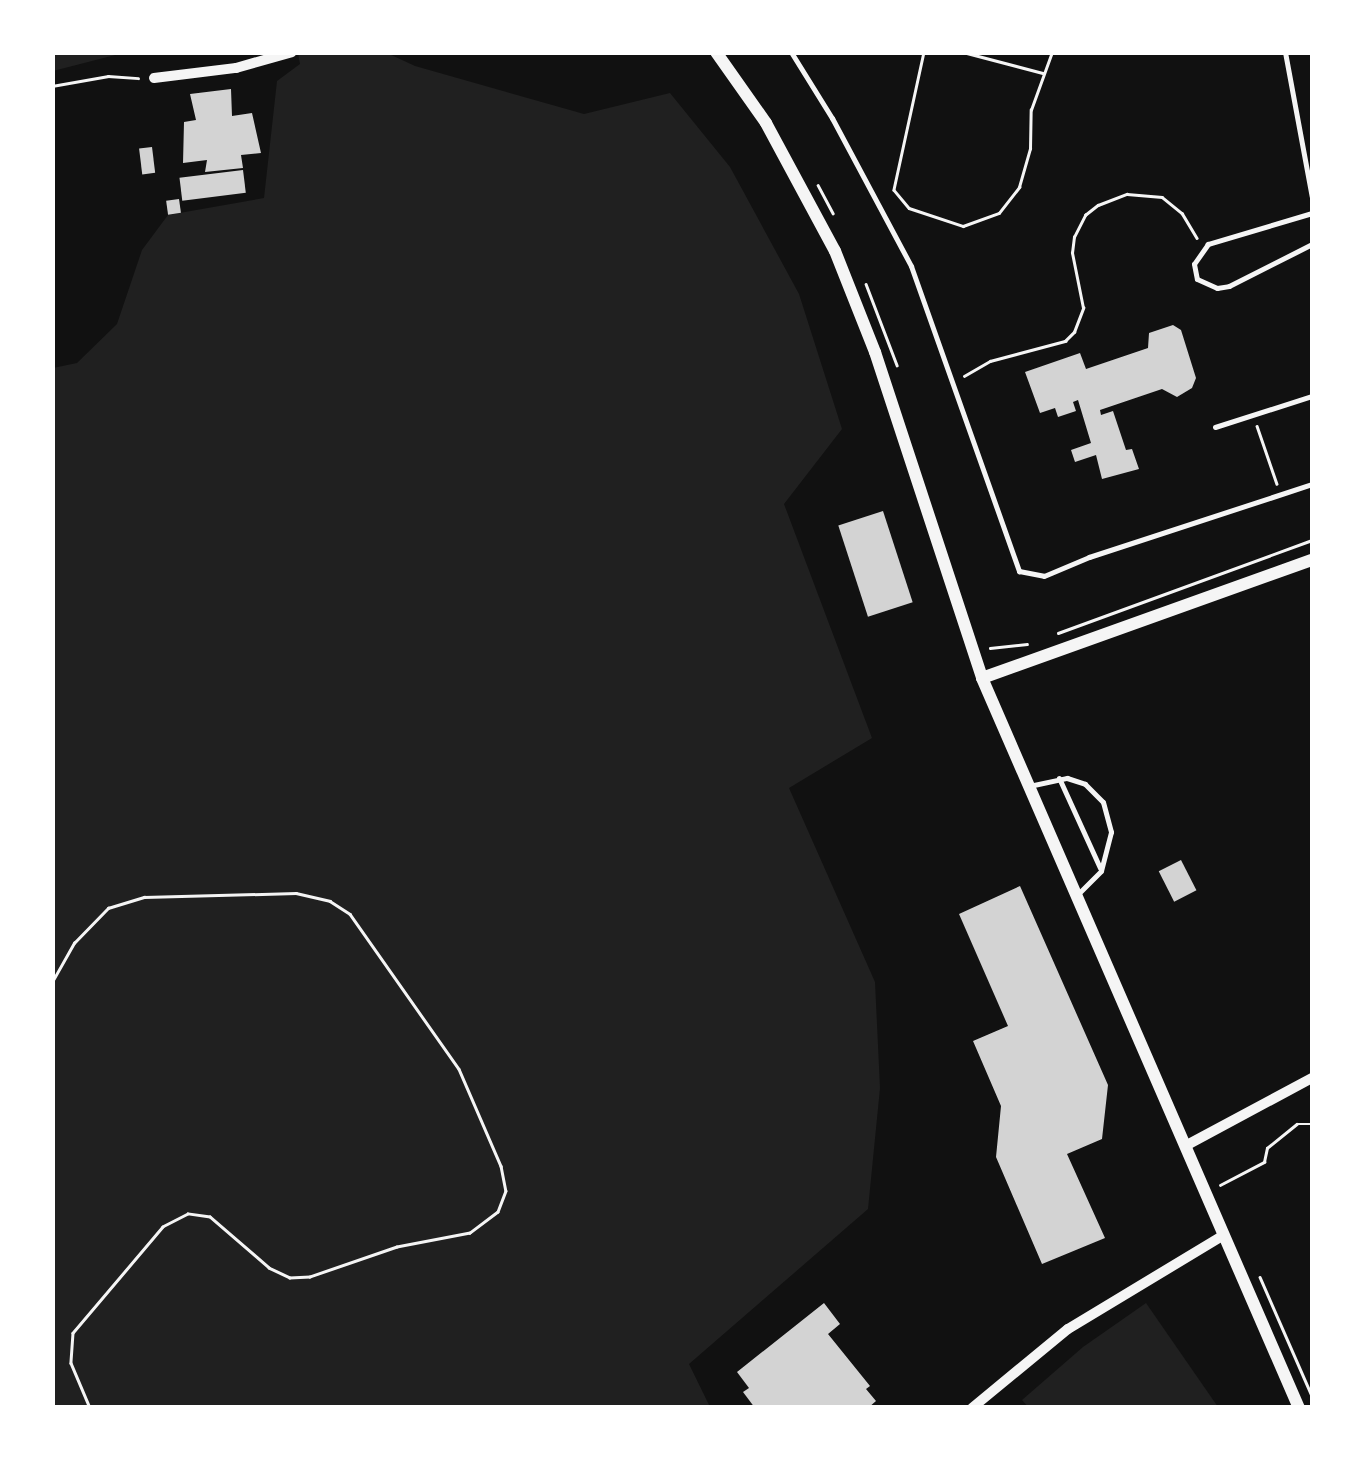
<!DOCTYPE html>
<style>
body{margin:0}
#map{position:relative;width:1365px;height:1460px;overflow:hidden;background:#111;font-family:Karla,sans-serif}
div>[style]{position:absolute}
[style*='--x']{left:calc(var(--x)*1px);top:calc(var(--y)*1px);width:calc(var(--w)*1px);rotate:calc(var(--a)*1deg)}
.green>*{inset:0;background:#202020}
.building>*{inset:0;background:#d3d3d3;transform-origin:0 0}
.path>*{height:2.5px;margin:-1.25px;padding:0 1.25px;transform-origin:1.25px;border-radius:1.25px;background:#f5f5f5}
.service>*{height:5px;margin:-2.5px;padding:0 2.5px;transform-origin:2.5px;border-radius:2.5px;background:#f5f5f5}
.minor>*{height:10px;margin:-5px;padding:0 5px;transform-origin:5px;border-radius:5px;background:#f5f5f5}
.tertiary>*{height:12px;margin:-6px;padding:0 6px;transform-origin:6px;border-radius:6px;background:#f5f5f5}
span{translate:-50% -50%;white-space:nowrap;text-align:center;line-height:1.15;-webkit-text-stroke:10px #fff;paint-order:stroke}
.frame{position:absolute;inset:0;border:55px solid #fff;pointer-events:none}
</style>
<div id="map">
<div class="green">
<div style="clip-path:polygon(53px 52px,123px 52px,123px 53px,53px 71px)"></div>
<div style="clip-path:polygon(298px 53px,387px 53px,415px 66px,584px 114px,670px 93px,730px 167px,799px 294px,842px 429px,784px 504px,872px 738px,789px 788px,875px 982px,880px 1088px,868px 1209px,689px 1364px,710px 1407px,53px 1408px,53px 368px,77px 363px,117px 324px,142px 250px,168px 215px,264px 198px,277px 81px,300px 64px)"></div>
<div style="clip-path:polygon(1146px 1303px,1218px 1407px,1029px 1408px,1022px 1400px,1083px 1347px)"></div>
</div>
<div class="building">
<div style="clip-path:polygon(231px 89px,232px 116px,252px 113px,261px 153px,241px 155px,243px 168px,205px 172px,207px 160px,183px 163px,184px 122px,196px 120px,190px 94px)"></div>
<div style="left:152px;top:147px;width:26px;height:13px;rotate:83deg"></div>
<div style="left:243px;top:170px;width:23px;height:64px;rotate:83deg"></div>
<div style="left:179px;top:199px;width:14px;height:13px;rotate:82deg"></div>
<div style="clip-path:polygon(1173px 325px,1181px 330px,1196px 378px,1192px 388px,1177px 397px,1162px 389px,1100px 410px,1101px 415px,1113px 411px,1126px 450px,1132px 449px,1139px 469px,1102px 479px,1096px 455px,1075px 462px,1071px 450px,1091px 443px,1078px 400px,1073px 402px,1076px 411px,1058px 417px,1055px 408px,1040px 413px,1025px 372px,1080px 353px,1086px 369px,1148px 348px,1149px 333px)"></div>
<div style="left:883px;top:511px;width:96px;height:47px;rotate:72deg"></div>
<div style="left:1181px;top:860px;width:34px;height:25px;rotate:63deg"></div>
<div style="clip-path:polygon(1020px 886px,1108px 1085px,1102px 1139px,1067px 1154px,1105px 1238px,1042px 1264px,996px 1157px,1001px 1106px,973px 1041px,1008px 1026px,959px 914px)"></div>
<div style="clip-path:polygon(824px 1303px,840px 1324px,828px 1334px,870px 1386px,866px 1389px,876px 1401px,868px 1408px,755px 1408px,743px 1392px,749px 1388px,737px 1372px)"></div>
</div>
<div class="path">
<div style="--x:924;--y:52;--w:141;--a:102.3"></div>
<div style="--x:894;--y:190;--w:23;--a:50"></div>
<div style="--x:909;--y:208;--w:57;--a:18.4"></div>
<div style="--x:963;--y:226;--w:38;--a:-20"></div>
<div style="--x:999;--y:213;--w:33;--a:-52"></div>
<div style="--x:1019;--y:187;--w:40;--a:-74"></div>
<div style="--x:1030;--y:149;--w:39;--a:-89"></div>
<div style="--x:1031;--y:110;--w:62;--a:-70.1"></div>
<div style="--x:963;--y:52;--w:83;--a:14.7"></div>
<div style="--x:52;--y:86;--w:57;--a:-10.1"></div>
<div style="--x:108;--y:76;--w:30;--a:4"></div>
<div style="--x:818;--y:185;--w:32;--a:62"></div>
<div style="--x:866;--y:284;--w:87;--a:69.1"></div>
<div style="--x:964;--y:376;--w:30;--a:-30"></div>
<div style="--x:990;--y:361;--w:78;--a:-14.9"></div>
<div style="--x:1065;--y:341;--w:13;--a:-45"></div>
<div style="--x:1074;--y:332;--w:26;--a:-69"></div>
<div style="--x:1083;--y:308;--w:56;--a:-101.3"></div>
<div style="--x:1072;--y:253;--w:16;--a:-83"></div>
<div style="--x:1074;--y:237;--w:25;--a:-63"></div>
<div style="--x:1085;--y:215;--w:16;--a:-38"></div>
<div style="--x:1098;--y:205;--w:31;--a:-21"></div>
<div style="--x:1127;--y:194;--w:35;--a:5"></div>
<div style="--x:1162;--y:197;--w:26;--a:39"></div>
<div style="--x:1182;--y:213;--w:29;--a:59"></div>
<div style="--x:1257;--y:426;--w:61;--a:71"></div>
<div style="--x:1058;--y:633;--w:270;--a:-20.1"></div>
<div style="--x:990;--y:648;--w:37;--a:-6"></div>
<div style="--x:52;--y:982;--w:45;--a:-60.6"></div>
<div style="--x:74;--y:943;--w:49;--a:-45.8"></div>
<div style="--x:108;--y:908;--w:38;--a:-17"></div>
<div style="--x:144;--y:897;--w:152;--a:-1.5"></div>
<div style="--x:296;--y:893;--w:35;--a:13"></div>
<div style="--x:330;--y:901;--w:24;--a:33"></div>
<div style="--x:350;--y:914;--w:189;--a:54.9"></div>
<div style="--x:459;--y:1069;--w:106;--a:66.6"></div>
<div style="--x:501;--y:1166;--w:25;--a:79"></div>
<div style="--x:506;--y:1191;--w:22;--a:111"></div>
<div style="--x:498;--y:1212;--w:35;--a:143"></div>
<div style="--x:470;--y:1233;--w:74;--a:169.1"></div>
<div style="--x:397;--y:1247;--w:92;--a:161"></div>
<div style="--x:310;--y:1277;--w:20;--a:177"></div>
<div style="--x:290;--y:1278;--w:23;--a:-155"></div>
<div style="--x:269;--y:1268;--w:78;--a:-139.2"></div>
<div style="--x:210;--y:1217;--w:22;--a:-172"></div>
<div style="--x:188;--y:1214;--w:28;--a:153"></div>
<div style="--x:163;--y:1227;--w:139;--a:130.3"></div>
<div style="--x:73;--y:1333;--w:30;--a:94"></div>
<div style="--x:71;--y:1363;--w:49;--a:67.1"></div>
<div style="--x:1220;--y:1185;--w:50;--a:-27.6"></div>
<div style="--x:1264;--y:1162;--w:14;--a:-78"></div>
<div style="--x:1267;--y:1148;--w:38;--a:-39"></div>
<div style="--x:1297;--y:1124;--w:15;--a:0"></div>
<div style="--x:1260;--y:1277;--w:130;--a:66.4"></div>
</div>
<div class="service">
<div style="--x:791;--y:52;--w:78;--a:58.2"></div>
<div style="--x:832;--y:118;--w:168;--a:61.9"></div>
<div style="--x:911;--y:266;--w:324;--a:70.5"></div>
<div style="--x:1019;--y:571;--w:25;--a:11"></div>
<div style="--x:1044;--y:576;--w:49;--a:-22.9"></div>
<div style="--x:1089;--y:557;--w:235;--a:-18.1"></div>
<div style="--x:1285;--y:52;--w:147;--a:79.5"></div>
<div style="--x:1312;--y:213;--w:109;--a:163.4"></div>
<div style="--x:1208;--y:244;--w:24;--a:125"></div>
<div style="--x:1194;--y:264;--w:15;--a:79"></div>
<div style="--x:1197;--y:279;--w:22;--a:24"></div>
<div style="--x:1217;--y:288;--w:12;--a:-9"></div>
<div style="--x:1229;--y:286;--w:93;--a:-26.8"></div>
<div style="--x:1215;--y:427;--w:102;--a:-17.7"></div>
<div style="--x:1059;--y:778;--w:99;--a:65.5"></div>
<div style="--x:1029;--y:786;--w:39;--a:-12"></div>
<div style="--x:1067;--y:778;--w:19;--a:18"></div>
<div style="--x:1085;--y:784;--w:25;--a:45"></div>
<div style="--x:1103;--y:802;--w:31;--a:75"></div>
<div style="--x:1111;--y:832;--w:40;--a:104.4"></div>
<div style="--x:1101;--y:871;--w:34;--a:135"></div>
</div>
<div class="minor">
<div style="--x:154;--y:78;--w:83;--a:-7"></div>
<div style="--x:236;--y:68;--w:58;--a:-15.9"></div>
<div style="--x:1187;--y:1145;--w:142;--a:-28.2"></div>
<div style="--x:972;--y:1408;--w:124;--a:-39.5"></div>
<div style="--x:1068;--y:1329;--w:182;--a:-31.1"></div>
</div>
<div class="tertiary">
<div style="--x:716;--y:52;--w:87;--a:54.8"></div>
<div style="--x:766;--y:123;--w:145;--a:61.7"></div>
<div style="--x:835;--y:251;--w:109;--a:68.4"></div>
<div style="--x:875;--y:352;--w:343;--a:71.8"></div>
<div style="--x:982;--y:678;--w:796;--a:66.53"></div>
<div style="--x:982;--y:678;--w:350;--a:-19.7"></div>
</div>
<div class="frame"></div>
</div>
